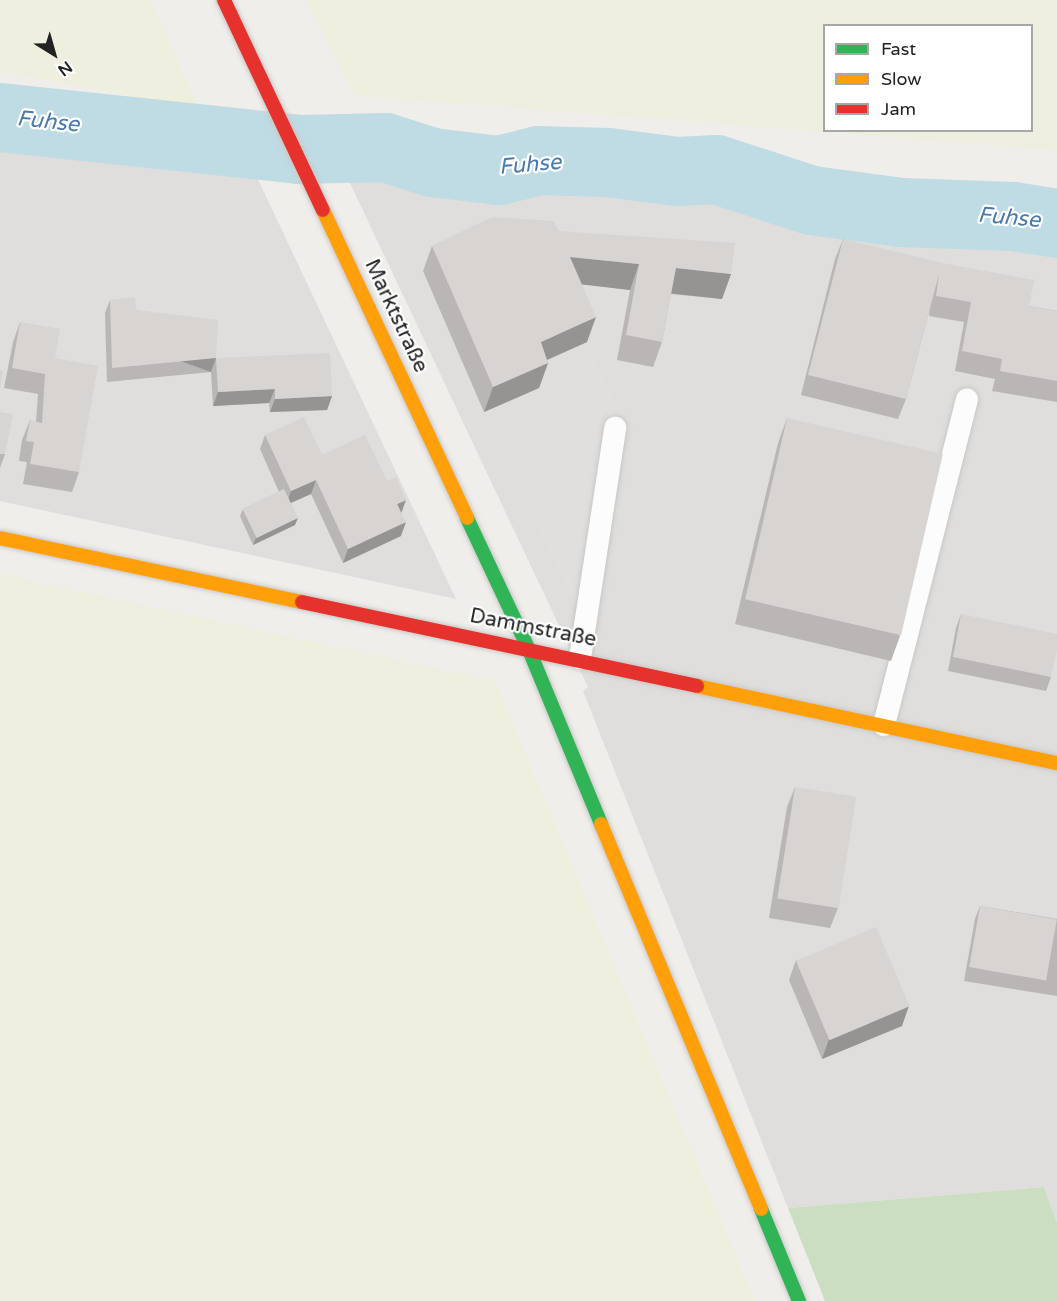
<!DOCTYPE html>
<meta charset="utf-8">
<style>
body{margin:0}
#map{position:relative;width:1057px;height:1301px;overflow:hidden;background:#f0eeeb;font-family:"Varela Round",sans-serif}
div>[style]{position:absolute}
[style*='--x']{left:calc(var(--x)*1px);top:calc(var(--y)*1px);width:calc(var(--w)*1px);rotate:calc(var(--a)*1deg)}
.residential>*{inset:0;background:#dfdedc}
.farmland>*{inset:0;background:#efefdf}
.forest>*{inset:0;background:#cbdec1}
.parking>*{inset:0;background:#e0dfde}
.river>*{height:69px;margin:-34.5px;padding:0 34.5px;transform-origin:34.5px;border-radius:34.5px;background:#bfdbe3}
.roads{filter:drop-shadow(0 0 2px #c9c8c7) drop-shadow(0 0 2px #c9c8c7)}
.lane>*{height:22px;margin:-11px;padding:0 11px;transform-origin:11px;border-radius:11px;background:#fdfcfc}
.fast>*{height:14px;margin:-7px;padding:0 7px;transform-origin:7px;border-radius:7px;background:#30b455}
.slow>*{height:14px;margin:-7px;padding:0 7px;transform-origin:7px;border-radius:7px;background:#ff9f0a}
.jam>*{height:14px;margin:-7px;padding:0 7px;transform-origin:7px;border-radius:7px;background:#e5322d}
.wall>*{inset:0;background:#b9b6b5}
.shaded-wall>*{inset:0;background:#969493;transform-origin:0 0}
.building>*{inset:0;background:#d7d4d2;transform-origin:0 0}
span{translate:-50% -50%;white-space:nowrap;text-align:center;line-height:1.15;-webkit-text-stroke:4.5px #fff;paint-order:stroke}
.street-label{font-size:21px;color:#222}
.water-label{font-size:22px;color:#4a7aab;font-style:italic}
.legend{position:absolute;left:823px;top:24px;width:210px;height:108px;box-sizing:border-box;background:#fff;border:2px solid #a7a7a7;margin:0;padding:8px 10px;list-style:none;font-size:18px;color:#222}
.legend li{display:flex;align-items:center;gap:12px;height:30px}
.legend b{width:30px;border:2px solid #a7a7a7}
.north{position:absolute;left:24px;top:24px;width:60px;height:60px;-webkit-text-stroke:4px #fff;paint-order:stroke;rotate:143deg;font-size:16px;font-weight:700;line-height:24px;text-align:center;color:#222}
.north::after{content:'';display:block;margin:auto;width:21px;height:27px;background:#222;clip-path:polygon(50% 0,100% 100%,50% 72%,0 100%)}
</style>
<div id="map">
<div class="residential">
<div style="clip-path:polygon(0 136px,246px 154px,456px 599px,0 501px)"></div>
<div style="clip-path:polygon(342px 166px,691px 197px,1057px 256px,1057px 1223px,1044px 1187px,788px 1208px,583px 691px,588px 687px)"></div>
</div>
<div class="farmland">
<div style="clip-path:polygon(0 0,150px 0,200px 109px,0 71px)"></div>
<div style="clip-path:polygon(evenodd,307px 0,1057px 0,1057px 150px,355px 95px,307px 0,824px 26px,1032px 26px,1032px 130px,824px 130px,824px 26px)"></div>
<div style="clip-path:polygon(0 574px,495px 681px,755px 1301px,0 1301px)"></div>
</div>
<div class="forest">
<div style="clip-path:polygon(1044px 1187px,1057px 1223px,1057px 1301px,825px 1301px,788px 1208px)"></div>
</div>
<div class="parking">
<div style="clip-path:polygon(589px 353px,629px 426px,589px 633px,488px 423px,548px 394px,544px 378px)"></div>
</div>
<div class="river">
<div style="--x:0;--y:117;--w:300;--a:6.1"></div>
<div style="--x:298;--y:149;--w:87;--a:-1.3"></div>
<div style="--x:385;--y:147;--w:49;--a:17.7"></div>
<div style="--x:432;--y:162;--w:67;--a:6.8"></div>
<div style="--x:499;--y:170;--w:40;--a:-14.4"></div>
<div style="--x:538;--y:160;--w:69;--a:1.7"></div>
<div style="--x:607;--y:162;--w:71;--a:7.3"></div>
<div style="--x:677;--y:171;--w:39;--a:-3"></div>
<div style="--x:716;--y:169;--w:100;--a:18.1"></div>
<div style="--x:811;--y:200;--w:91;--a:7.6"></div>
<div style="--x:901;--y:212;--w:112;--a:2"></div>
<div style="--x:1013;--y:216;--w:45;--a:9"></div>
</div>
<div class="roads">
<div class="lane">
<div style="--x:580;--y:658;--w:233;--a:-81.3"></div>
<div style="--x:884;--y:725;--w:336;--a:-75.7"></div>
</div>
<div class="fast">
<div style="--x:467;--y:518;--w:146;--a:64.8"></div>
<div style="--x:529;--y:650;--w:188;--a:67.5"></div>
<div style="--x:761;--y:1209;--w:100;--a:67.6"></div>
</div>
<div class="slow">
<div style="--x:323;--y:210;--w:340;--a:64.9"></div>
<div style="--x:0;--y:538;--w:309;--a:12"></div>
<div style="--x:697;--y:686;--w:368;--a:12.1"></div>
<div style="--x:601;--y:824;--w:417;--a:67.4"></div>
</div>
<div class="jam">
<div style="--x:224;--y:0;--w:232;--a:64.8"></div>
<div style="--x:302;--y:602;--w:404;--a:12"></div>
</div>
</div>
<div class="wall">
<div style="clip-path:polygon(558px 231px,731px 274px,722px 299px,671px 294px,662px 342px,653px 367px,617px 360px,630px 290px,582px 284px,587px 342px,547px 360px,548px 363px,539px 388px,484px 412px,423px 271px,432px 246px)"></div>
<div style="clip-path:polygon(843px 239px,1029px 306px,1057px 311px,1057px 402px,992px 391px,995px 379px,955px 371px,964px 322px,929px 316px,930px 308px,906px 399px,898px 419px,801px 395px,835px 259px)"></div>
<div style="clip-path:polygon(110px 300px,136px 310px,216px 358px,332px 396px,327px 410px,270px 412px,269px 403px,213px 406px,211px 372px,107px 382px,105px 313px)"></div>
<div style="clip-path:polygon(20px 322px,55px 358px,79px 472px,72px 492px,23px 484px,27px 462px,19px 461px,22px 440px,30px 420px,36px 422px,38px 394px,4px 388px,13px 342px)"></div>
<div style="clip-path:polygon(0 412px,5px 454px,0 468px)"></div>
<div style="clip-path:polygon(787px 418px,900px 636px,891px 661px,735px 624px,778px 443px)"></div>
<div style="clip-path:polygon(265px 435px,322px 455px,401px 513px,401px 536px,343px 563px,311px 494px,291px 503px,295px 525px,253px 545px,240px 516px,243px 509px,279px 492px,260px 449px)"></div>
<div style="clip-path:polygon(961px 614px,1051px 677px,1046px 691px,948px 671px,956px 628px)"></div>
<div style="clip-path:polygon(795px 787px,838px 908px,830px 928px,769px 918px,787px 807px)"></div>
<div style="clip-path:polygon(980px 906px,1057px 919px,1057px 996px,964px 981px,975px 919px)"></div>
<div style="clip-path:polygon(796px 960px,902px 1026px,822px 1059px,789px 980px)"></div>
</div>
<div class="shaded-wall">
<div style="clip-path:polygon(570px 257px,639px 264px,630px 290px,561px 282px)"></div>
<div style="clip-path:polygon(676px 268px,731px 274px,722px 299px,667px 293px)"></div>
<div style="clip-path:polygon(596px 317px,587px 342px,531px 367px,541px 342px)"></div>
<div style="left:216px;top:358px;width:15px;height:104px;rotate:110deg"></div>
<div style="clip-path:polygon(548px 363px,539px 388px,484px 412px,493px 387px)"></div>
<div style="clip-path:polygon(275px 389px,269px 403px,213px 406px,218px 392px)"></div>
<div style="clip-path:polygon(332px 396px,327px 410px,270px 412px,275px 399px)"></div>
<div style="clip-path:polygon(316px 480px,311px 494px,286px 505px,291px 491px)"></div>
<div style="clip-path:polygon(406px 500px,401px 514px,397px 504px)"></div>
<div style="clip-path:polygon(298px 518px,295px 525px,253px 545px,256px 538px)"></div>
<div style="clip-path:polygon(406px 522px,401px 536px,343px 563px,348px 549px)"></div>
<div style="clip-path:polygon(909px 1006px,902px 1026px,822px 1059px,829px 1039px)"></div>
</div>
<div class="building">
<div style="clip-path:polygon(492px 217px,554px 221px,558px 231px,735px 243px,731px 274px,676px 268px,662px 342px,626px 335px,639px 264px,570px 257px,596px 317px,541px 342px,548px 363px,493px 387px,432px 246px)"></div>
<div style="clip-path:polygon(843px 239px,942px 263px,1034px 280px,1029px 306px,1057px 311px,1057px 381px,1000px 371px,1002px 359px,962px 351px,971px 302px,936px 296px,939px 274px,906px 399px,808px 375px)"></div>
<div style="clip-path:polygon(135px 297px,136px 310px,218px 320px,216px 358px,112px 368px,110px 300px)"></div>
<div style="clip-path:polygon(20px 322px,60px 329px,55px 358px,98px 366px,79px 472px,30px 464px,34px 442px,26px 441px,30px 420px,42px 423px,45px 374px,12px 368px)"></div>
<div style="clip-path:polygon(330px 353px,332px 396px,275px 399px,275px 389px,218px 392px,216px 358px)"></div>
<div style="clip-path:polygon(0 370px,3px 371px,0 388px)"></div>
<div style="clip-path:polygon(0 412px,13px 414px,5px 454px,0 454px)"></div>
<div style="clip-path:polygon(304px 417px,322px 455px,365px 435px,387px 481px,396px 477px,406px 500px,397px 504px,406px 522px,348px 549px,316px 480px,291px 491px,265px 435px)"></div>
<div style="left:787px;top:418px;width:160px;height:186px;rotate:13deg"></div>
<div style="left:284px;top:489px;width:32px;height:46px;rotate:64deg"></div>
<div style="clip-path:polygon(961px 614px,1057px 634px,1057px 649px,1051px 677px,953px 657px)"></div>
<div style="left:795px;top:787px;width:62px;height:113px;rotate:9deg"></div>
<div style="left:980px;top:906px;width:78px;height:62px;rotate:10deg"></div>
<div style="left:876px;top:927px;width:86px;height:87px;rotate:67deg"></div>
</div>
<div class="street-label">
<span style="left:396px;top:316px;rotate:65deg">Marktstraße</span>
<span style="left:533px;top:628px;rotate:11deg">Dammstraße</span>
</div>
<div class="water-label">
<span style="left:48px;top:122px;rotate:6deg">Fuhse</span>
<span style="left:530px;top:165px;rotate:-5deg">Fuhse</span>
<span style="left:1009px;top:218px;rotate:5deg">Fuhse</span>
</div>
<ul class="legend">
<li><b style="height:8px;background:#30b455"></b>Fast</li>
<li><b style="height:8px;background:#ff9f0a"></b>Slow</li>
<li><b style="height:8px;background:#e5322d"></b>Jam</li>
</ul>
<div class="north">N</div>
</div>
